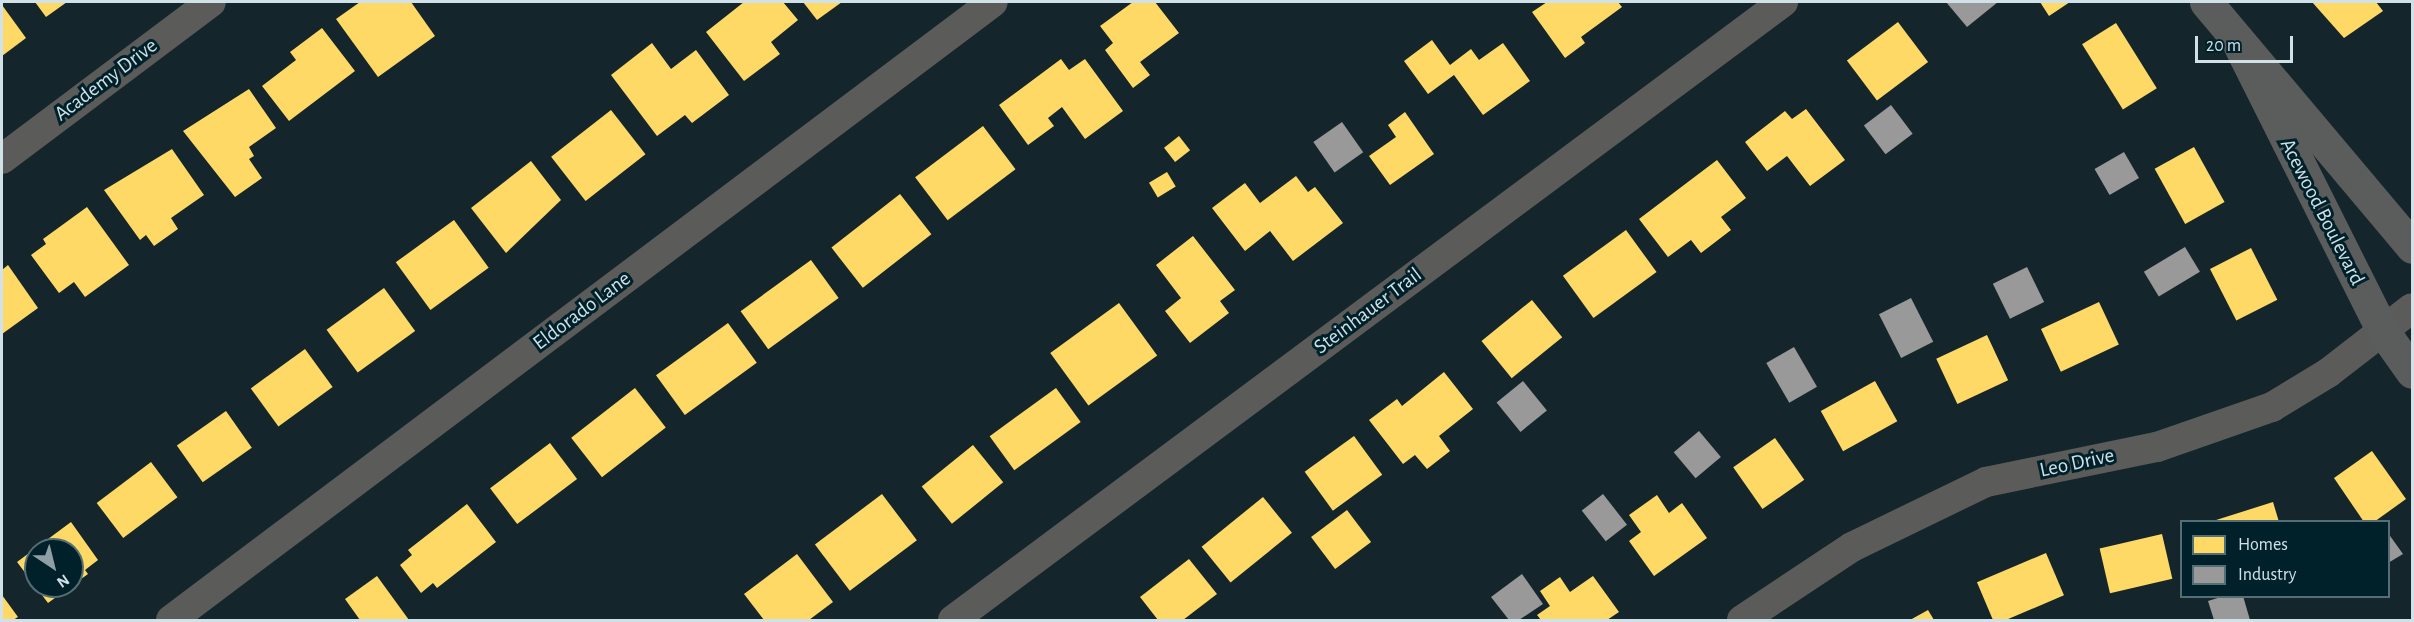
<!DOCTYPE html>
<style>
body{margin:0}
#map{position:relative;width:2414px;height:622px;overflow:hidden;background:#14262b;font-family:"Alegreya Sans",sans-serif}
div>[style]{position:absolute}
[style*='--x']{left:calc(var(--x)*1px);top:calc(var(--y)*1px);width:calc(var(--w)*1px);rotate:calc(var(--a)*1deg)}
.homes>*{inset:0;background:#ffd966;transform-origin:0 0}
.industry>*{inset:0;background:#999;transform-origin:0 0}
.street>*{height:30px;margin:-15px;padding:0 15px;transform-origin:15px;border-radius:15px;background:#5b5c5a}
.secondary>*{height:33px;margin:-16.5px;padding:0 16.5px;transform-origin:16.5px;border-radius:16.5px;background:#5b5d5c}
span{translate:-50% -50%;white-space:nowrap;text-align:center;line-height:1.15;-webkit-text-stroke:6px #01212a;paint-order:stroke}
.street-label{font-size:21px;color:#d0e1e7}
.frame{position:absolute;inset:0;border:3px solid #d0e1e7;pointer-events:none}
.legend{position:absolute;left:2180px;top:520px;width:210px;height:78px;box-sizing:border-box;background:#01212a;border:2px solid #546e76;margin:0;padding:8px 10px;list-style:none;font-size:18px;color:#d0e1e7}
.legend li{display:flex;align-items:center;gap:12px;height:30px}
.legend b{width:30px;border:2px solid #546e76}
.north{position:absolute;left:24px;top:538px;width:60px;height:60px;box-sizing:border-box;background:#01212a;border:2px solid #546e76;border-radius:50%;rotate:145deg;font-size:16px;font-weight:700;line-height:24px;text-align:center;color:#d0e1e7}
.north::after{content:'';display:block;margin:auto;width:21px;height:27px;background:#8ea0a5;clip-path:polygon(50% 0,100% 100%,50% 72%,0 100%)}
.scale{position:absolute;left:2195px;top:36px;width:98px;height:27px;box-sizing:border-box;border:3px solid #d0e1e7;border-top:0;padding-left:8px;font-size:18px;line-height:21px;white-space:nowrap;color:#d0e1e7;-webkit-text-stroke:4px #01212a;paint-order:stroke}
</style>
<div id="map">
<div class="homes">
<div style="clip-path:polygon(35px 2px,67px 2px,46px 17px)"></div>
<div style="clip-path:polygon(360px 2px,411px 2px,435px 36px,378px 77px,336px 19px)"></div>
<div style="clip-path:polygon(744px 2px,783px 2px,798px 20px,771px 42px,780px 54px,744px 81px,706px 32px)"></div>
<div style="clip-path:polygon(803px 2px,842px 2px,817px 20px)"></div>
<div style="clip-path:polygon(1133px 2px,1155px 2px,1179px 33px,1140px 62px,1150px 75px,1133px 88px,1105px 50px,1113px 43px,1100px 26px)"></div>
<div style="clip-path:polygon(1547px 2px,1618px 2px,1622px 7px,1581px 37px,1585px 43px,1565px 58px,1532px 12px)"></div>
<div style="clip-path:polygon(2040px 2px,2070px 2px,2049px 16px)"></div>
<div style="clip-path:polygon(2312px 2px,2376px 2px,2383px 11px,2344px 38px)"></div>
<div style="clip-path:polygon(2px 5px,26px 38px,2px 56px)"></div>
<div style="left:1898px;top:22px;width:50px;height:64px;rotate:53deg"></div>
<div style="left:2116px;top:23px;width:77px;height:40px;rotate:58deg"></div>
<div style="clip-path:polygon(322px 28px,355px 71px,289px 121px,262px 86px,296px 60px,290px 52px)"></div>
<div style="clip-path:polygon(1432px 40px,1450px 65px,1471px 49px,1479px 60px,1503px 43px,1530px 81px,1483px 115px,1454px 75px,1428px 94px,1404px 61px)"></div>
<div style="clip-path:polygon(652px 43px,671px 69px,696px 50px,729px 95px,692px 123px,685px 115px,657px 136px,611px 75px)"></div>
<div style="clip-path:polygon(1061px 59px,1069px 70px,1085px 59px,1123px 111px,1085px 139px,1062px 107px,1048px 118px,1054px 126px,1028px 145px,999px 105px)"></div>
<div style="clip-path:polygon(249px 89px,276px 128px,249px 147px,254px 156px,249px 159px,262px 178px,235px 197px,183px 131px)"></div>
<div style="clip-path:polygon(1806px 109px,1845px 160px,1810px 186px,1787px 156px,1767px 171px,1745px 142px,1785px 111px,1792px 119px)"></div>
<div style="left:611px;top:110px;width:56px;height:76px;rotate:52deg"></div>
<div style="clip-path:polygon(1405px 112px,1434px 154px,1390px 185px,1369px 156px,1396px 137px,1388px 125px)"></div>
<div style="left:983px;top:126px;width:54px;height:85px;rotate:53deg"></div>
<div style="left:1179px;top:136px;width:18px;height:19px;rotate:52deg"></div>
<div style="left:2194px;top:147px;width:63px;height:45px;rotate:61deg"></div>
<div style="clip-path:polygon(172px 149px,204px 195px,171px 218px,178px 229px,154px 246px,146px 235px,140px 240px,104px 190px)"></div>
<div style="clip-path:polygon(1717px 160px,1746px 198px,1721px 217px,1731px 230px,1701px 253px,1691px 240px,1668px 257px,1639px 219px)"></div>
<div style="clip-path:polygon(531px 161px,561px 200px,506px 253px,471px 208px)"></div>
<div style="left:1167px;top:172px;width:17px;height:21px;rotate:59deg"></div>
<div style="clip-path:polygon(1296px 176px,1308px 192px,1315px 187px,1343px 223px,1293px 261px,1270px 231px,1245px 251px,1212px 208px,1245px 183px,1260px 203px)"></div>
<div style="left:900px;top:194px;width:51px;height:87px;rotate:52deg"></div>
<div style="clip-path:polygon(87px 207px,129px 265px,85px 297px,74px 282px,59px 293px,31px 255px,46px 244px,43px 239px)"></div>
<div style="left:454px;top:220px;width:59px;height:72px;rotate:54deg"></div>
<div style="left:1626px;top:230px;width:52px;height:78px;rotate:54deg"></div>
<div style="clip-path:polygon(1193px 236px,1235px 290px,1220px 301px,1229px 313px,1190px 343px,1165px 311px,1181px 298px,1156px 265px)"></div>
<div style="left:2251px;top:248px;width:58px;height:46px;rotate:63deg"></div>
<div style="left:811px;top:260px;width:47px;height:87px;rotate:54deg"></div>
<div style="clip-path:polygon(8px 265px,38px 308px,2px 334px,2px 270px)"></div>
<div style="left:384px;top:288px;width:53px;height:71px;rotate:54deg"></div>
<div style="left:1532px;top:300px;width:48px;height:65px;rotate:51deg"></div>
<div style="left:2099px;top:302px;width:47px;height:64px;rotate:65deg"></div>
<div style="left:1119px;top:303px;width:65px;height:85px;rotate:54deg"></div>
<div style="left:728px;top:323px;width:49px;height:89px;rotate:54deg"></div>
<div style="left:1987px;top:335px;width:50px;height:56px;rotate:65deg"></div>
<div style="left:305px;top:349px;width:47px;height:67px;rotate:54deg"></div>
<div style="clip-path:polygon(1444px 372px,1473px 409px,1439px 436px,1450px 451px,1427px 469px,1415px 455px,1403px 464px,1369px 420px,1397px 399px,1402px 406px)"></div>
<div style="left:1875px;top:381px;width:46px;height:62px;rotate:61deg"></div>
<div style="left:635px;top:388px;width:50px;height:81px;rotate:52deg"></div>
<div style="left:1056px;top:388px;width:42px;height:82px;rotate:54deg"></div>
<div style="left:226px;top:411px;width:45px;height:60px;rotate:55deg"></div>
<div style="left:1354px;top:436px;width:48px;height:61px;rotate:54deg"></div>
<div style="left:1775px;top:438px;width:51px;height:51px;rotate:55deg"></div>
<div style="left:550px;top:443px;width:45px;height:75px;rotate:53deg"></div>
<div style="left:973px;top:445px;width:48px;height:66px;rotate:51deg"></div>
<div style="clip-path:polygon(2372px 451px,2406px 499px,2374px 522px,2364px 522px,2334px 478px)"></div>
<div style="left:151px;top:462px;width:44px;height:68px;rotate:53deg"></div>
<div style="left:882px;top:494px;width:58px;height:84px;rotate:53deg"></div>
<div style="clip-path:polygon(1657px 495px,1669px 513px,1682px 503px,1707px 538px,1654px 576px,1629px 541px,1641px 532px,1629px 515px)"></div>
<div style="left:1263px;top:497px;width:46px;height:79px;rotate:51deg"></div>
<div style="clip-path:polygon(2273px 502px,2279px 522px,2213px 522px,2213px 521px)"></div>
<div style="clip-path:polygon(467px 504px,496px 542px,437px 588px,433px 583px,421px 593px,400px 565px,412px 555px,408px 550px)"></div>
<div style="left:1347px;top:510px;width:40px;height:45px;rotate:53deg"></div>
<div style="clip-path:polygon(evenodd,71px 522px,98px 560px,85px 570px,88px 574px,48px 603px,17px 562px,71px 522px,36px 550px,72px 550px,72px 586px,36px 586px,36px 550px)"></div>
<div style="left:2162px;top:534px;width:46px;height:64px;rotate:77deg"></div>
<div style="left:2046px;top:553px;width:46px;height:75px;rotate:67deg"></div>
<div style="clip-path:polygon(797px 554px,833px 602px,809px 620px,764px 620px,744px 594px)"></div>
<div style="clip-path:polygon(1189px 559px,1217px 594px,1183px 620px,1158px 620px,1140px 597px)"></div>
<div style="clip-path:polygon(377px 576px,409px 620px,360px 620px,345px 599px)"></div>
<div style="clip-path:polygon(1593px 576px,1619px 612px,1607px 620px,1541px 620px,1537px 615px,1550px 606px,1540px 591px,1560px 577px,1570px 592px)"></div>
<div style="clip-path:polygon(2px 595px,18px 617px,13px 620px,2px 620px)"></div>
<div style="clip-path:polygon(1928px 610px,1934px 620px,1910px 620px)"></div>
</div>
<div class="industry">
<div style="clip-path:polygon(1946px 2px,1998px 2px,1967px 27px)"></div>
<div style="left:1891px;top:105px;width:36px;height:34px;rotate:53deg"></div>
<div style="left:1342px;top:122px;width:37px;height:35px;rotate:55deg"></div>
<div style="left:2124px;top:152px;width:30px;height:34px;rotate:60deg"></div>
<div style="left:2185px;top:247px;width:29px;height:48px;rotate:59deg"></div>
<div style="left:2027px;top:267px;width:39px;height:38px;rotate:64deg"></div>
<div style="left:1911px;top:298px;width:49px;height:36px;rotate:63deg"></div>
<div style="left:1794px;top:347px;width:46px;height:32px;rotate:60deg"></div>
<div style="left:1523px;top:381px;width:38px;height:34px;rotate:51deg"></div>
<div style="left:1699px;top:431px;width:34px;height:33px;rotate:50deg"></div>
<div style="left:1603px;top:494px;width:39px;height:27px;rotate:52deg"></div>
<div style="clip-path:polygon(2388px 533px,2403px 554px,2388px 563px)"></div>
<div style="clip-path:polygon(1522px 574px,1543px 604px,1519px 620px,1509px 620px,1491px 597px)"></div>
<div style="clip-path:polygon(2224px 596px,2243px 596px,2250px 620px,2214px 620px,2208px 601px)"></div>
</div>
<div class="street">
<div style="--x:2;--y:159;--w:261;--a:-36.9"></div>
<div style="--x:171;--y:620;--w:1028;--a:-36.94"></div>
<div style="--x:953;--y:620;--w:1035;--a:-36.67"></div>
<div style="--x:1742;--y:620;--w:132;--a:-33.6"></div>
<div style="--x:1852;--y:547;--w:149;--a:-25.9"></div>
<div style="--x:1986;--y:482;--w:175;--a:-11.6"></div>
<div style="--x:2157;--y:447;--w:122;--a:-19.2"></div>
<div style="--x:2272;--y:407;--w:66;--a:-31.3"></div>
<div style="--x:2328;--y:373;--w:106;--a:-37.7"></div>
</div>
<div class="secondary">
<div style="--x:2206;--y:2;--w:320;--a:49.9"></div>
<div style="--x:2240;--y:46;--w:319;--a:63.4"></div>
<div style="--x:2383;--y:331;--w:50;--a:54.7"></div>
</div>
<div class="street-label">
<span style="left:106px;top:80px;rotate:-37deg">Academy Drive</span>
<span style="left:2322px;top:212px;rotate:63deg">Acewood Boulevard</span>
<span style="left:582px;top:311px;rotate:-37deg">Eldorado Lane</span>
<span style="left:1368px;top:311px;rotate:-37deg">Steinhauer Trail</span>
<span style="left:2077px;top:463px;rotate:-12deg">Leo Drive</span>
</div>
<div class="frame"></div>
<ul class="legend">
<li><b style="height:16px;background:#ffd966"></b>Homes</li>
<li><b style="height:16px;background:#999"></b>Industry</li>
</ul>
<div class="north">N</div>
<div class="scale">20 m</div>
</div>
